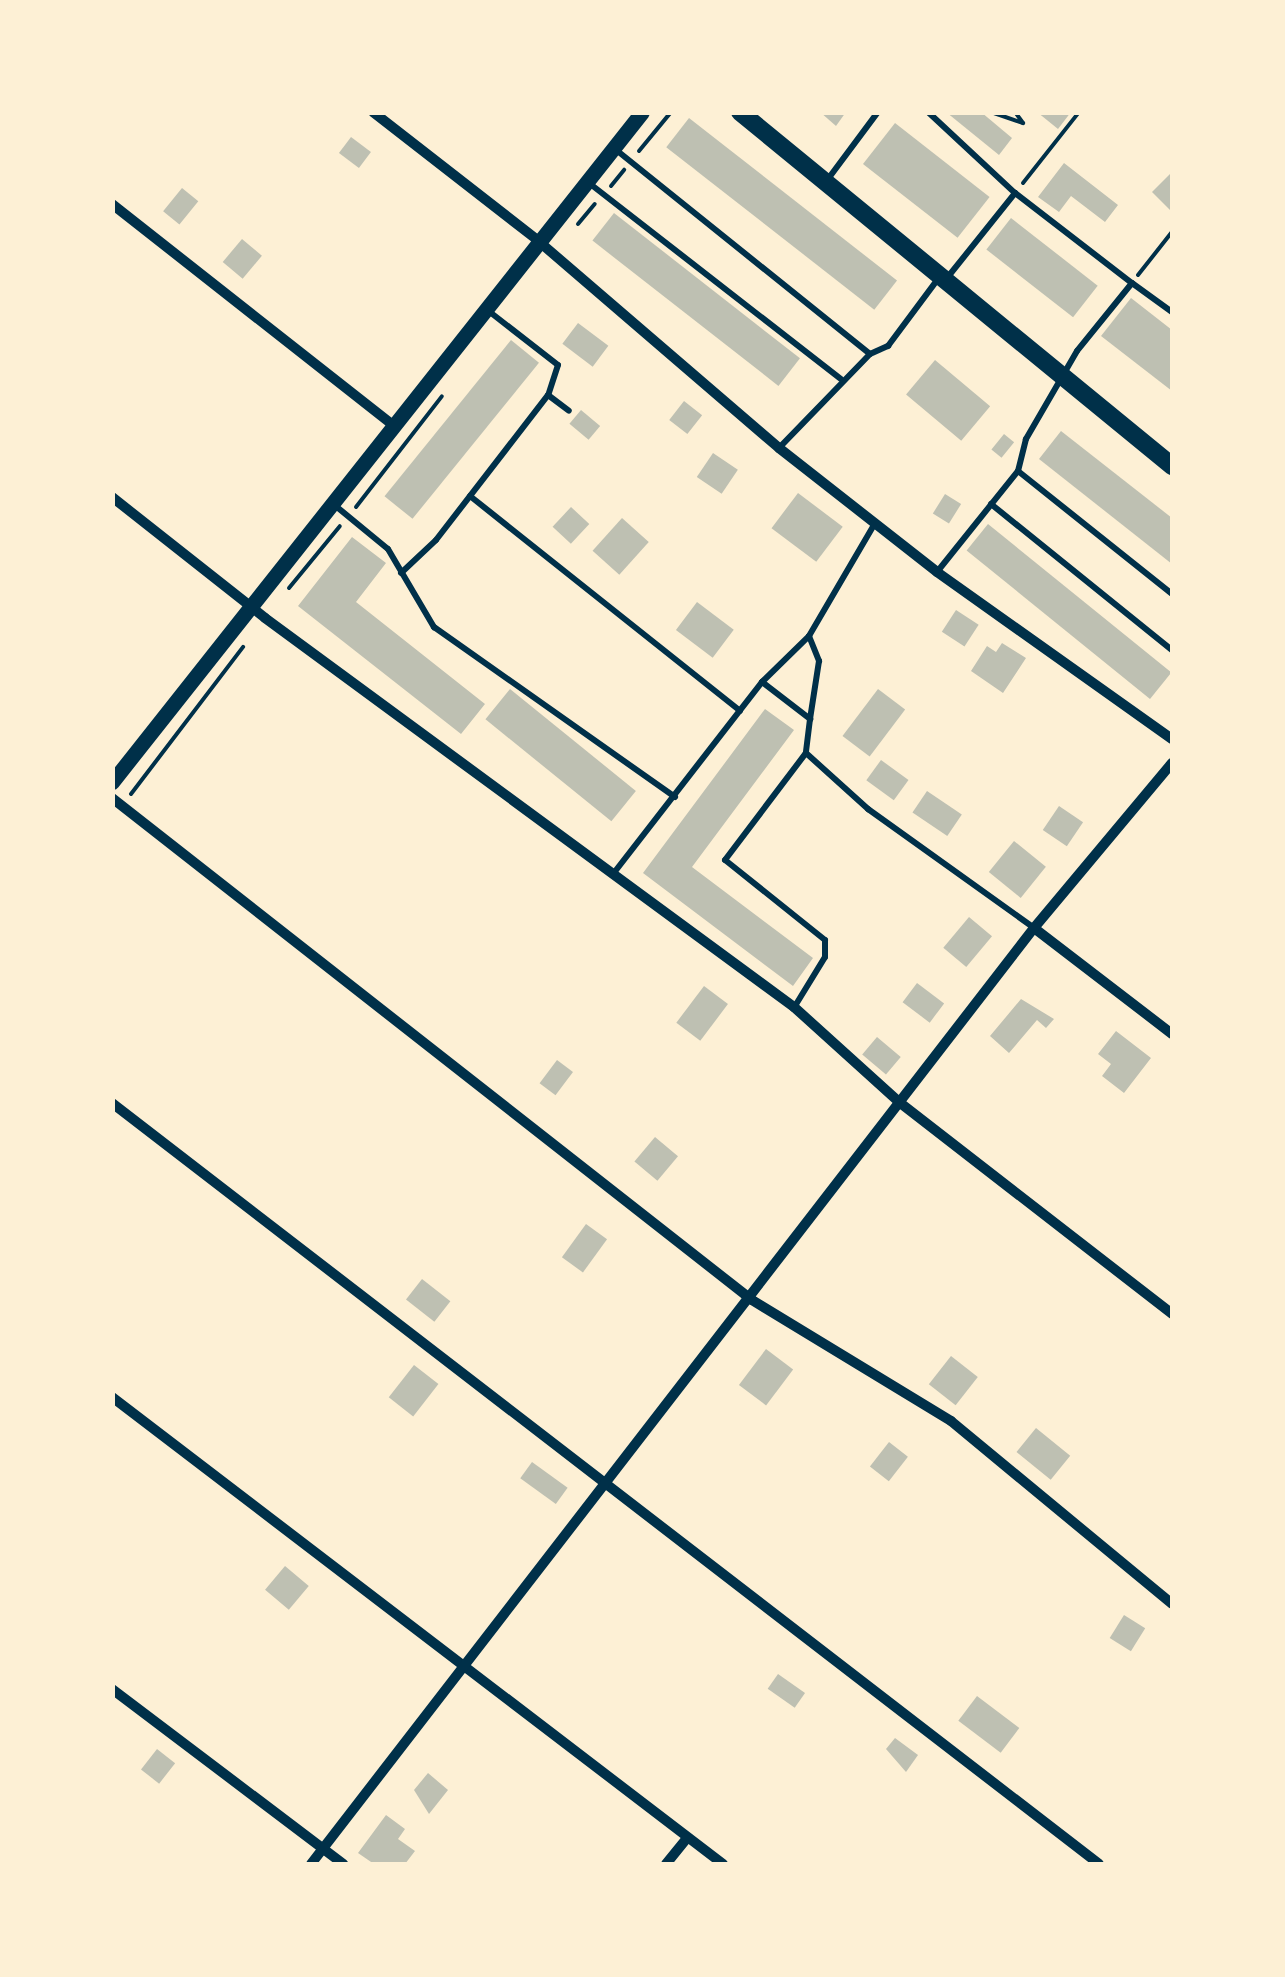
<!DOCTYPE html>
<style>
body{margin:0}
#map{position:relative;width:1285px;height:1977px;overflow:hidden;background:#fdf0d5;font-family:"Source Sans 3",sans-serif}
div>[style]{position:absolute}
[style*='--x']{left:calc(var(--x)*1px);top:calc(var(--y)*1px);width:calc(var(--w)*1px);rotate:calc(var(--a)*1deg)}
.building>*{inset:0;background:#bec0b2;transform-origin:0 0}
.path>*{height:4px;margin:-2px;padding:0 2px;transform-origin:2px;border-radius:2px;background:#003049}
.service>*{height:6px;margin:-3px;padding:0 3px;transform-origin:3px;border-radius:3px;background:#003049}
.minor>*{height:10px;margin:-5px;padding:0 5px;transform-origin:5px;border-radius:5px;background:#003049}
.tertiary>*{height:15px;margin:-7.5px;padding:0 7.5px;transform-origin:7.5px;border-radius:7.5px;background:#003049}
.secondary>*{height:18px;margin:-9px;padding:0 9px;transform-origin:9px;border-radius:9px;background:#003049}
span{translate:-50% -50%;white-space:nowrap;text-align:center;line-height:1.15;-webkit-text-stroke:8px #fdf0d5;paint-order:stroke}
.frame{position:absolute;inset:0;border:115px solid #fdf0d5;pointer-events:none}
</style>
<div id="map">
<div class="building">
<div style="clip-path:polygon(820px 112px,846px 112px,836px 126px)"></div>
<div style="clip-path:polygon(946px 112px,981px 112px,1012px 138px,999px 155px)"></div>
<div style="clip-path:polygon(1037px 112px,1071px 112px,1058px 129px)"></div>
<div style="left:689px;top:118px;width:264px;height:37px;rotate:38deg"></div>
<div style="left:895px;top:123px;width:120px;height:52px;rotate:38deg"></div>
<div style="left:351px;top:137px;width:25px;height:20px;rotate:37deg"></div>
<div style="clip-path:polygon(1064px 163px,1118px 205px,1105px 222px,1071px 196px,1059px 212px,1038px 197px)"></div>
<div style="clip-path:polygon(1172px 172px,1172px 212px,1152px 192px)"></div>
<div style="left:182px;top:188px;width:21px;height:30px;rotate:39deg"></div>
<div style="left:614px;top:213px;width:236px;height:35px;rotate:38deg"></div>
<div style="left:1011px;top:218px;width:110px;height:40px;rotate:38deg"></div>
<div style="left:242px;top:239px;width:26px;height:30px;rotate:40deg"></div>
<div style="clip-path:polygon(1131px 298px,1172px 330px,1172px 391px,1101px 336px)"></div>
<div style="left:578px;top:323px;width:38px;height:26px;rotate:37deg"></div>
<div style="left:511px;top:340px;width:36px;height:201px;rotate:39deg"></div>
<div style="left:935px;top:360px;width:72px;height:45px;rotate:40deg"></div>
<div style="left:684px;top:401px;width:23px;height:24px;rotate:38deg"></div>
<div style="left:581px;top:410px;width:25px;height:18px;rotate:40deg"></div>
<div style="clip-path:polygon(1061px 431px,1172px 518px,1172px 564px,1039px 459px)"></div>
<div style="left:1004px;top:434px;width:13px;height:20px;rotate:39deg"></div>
<div style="left:713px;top:453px;width:30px;height:29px;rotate:34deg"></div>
<div style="left:798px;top:493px;width:56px;height:44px;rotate:37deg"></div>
<div style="left:945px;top:494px;width:19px;height:23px;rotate:32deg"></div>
<div style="left:571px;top:507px;width:25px;height:27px;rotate:43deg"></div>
<div style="left:622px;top:518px;width:36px;height:44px;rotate:42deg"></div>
<div style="left:988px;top:524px;width:236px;height:34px;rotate:39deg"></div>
<div style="clip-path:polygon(352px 537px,386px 563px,356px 602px,485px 704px,461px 734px,298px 606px)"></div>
<div style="left:697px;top:602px;width:46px;height:35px;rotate:37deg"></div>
<div style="left:956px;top:610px;width:27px;height:26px;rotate:33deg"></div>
<div style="clip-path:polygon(1002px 643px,1026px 658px,1003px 693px,971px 671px,987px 646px,996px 652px)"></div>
<div style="left:510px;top:689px;width:162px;height:39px;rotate:39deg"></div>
<div style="left:878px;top:689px;width:34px;height:59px;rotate:37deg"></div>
<div style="clip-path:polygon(765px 709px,794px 730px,692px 867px,813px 958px,793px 986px,643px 873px)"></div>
<div style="left:881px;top:760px;width:34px;height:25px;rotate:36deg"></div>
<div style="left:927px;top:791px;width:42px;height:26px;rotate:34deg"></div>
<div style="left:1059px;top:806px;width:29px;height:29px;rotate:34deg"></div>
<div style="left:1014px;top:841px;width:41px;height:40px;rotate:39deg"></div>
<div style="left:969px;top:917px;width:30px;height:40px;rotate:40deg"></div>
<div style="left:917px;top:983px;width:34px;height:24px;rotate:37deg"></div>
<div style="left:704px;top:986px;width:30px;height:46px;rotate:37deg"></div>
<div style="clip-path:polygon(1021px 999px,1054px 1019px,1046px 1028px,1037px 1020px,1009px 1053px,990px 1036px)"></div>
<div style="clip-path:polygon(1116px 1031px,1151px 1058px,1124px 1093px,1102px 1076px,1111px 1064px,1098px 1054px)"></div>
<div style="left:877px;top:1037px;width:31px;height:23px;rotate:40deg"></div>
<div style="left:557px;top:1060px;width:20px;height:29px;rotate:37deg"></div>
<div style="left:655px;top:1137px;width:30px;height:32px;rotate:40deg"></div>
<div style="left:586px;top:1224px;width:26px;height:41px;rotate:36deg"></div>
<div style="left:422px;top:1279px;width:36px;height:26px;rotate:38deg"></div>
<div style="left:766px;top:1349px;width:34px;height:45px;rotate:37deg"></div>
<div style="left:951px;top:1356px;width:34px;height:36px;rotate:38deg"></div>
<div style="left:414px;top:1365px;width:31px;height:41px;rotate:38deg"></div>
<div style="left:1036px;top:1428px;width:44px;height:31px;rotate:39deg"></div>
<div style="left:889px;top:1442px;width:24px;height:31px;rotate:38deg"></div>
<div style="left:532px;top:1462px;width:44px;height:20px;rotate:36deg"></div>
<div style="left:285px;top:1566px;width:31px;height:31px;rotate:40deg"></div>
<div style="left:1124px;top:1615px;width:25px;height:27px;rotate:32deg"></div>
<div style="left:778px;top:1674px;width:33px;height:18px;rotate:35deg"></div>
<div style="left:977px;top:1696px;width:53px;height:31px;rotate:37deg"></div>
<div style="clip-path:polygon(895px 1738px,918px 1755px,906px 1772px,886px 1749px)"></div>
<div style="left:157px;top:1749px;width:23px;height:26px;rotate:38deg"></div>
<div style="clip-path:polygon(428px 1773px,448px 1790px,429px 1814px,414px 1790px)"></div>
<div style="clip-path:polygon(386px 1815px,405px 1829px,398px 1839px,415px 1851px,405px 1864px,374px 1864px,358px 1853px)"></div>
</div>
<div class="path">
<div style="--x:991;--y:112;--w:34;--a:19"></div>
<div style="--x:1023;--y:123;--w:14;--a:-126"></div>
<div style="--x:639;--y:151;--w:50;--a:-50.6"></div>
<div style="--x:1023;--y:183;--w:90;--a:-51.7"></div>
<div style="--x:611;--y:186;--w:21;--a:-51"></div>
<div style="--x:578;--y:224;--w:26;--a:-50"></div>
<div style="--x:1138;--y:275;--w:55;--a:-51.7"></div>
<div style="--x:356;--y:507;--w:140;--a:-52.2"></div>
<div style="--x:289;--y:588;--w:80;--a:-50.6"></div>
<div style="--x:131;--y:794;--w:185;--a:-52.7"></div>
</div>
<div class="service">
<div style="--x:928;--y:112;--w:119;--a:43"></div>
<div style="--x:1015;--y:193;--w:148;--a:37.6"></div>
<div style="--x:615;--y:149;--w:327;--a:38.8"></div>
<div style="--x:870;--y:354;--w:131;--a:134.1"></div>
<div style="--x:828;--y:179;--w:84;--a:-53.3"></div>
<div style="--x:589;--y:183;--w:319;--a:37.9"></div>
<div style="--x:947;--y:278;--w:109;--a:-51.3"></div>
<div style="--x:486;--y:309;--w:91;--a:37.9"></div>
<div style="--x:558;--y:365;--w:32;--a:108"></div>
<div style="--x:1172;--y:312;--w:49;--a:-144.1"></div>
<div style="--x:1132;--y:283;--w:87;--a:129"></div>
<div style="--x:1077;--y:351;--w:102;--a:120.1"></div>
<div style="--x:1026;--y:439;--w:33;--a:104"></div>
<div style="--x:1018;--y:471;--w:197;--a:38.6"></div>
<div style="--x:870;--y:354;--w:20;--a:-24"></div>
<div style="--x:888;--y:346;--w:84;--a:-53.3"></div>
<div style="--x:470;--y:496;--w:345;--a:38.5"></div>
<div style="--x:332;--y:503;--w:72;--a:39.4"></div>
<div style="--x:388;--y:549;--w:91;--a:59.5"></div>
<div style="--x:434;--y:627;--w:295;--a:35.2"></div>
<div style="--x:991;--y:504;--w:233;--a:38.9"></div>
<div style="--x:937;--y:572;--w:129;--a:-51.3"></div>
<div style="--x:401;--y:573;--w:48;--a:-43.3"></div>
<div style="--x:436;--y:540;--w:183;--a:-52.3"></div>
<div style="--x:548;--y:395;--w:26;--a:37"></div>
<div style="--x:809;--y:636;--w:131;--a:-59.7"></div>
<div style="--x:762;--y:682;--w:66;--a:-44.4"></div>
<div style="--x:809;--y:636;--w:27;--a:68"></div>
<div style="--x:819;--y:661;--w:59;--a:98.8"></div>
<div style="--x:613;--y:874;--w:243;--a:-52.2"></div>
<div style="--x:762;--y:682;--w:61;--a:37.6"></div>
<div style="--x:810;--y:719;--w:34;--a:97"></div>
<div style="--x:795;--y:1006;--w:57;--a:-58.5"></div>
<div style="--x:825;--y:957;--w:17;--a:-90"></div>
<div style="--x:825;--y:940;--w:128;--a:-141.3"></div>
<div style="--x:725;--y:860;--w:134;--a:-52.9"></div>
<div style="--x:806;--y:753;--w:84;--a:42.1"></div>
<div style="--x:868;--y:809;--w:204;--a:35.6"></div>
</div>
<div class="minor">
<div style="--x:373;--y:112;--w:207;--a:37.9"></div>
<div style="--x:536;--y:239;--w:321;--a:40.7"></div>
<div style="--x:779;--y:448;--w:201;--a:38.1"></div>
<div style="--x:937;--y:572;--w:288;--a:35.4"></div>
<div style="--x:112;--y:204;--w:354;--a:38.2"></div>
<div style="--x:112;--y:497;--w:195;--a:38.3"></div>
<div style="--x:265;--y:618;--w:657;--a:36.33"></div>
<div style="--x:794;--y:1007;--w:142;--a:42.1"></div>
<div style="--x:899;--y:1102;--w:346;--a:37.8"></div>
<div style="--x:112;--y:798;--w:813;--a:38.11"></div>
<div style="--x:752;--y:1300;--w:233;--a:31.3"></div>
<div style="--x:951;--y:1421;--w:287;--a:39.6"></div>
<div style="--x:1034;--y:928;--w:174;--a:37.5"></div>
<div style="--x:112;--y:1103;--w:1246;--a:37.63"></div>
<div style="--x:112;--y:1397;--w:769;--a:37.39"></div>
<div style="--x:112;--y:1689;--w:290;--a:37.1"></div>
<div style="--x:311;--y:1864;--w:1183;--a:-52.32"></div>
<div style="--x:1034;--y:928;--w:215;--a:-50.1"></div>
<div style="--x:666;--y:1864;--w:33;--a:-51"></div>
</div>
<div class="tertiary">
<div style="--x:112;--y:782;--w:854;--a:-51.65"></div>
</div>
<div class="secondary">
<div style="--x:740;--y:112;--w:559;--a:39.33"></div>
</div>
<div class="frame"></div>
</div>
